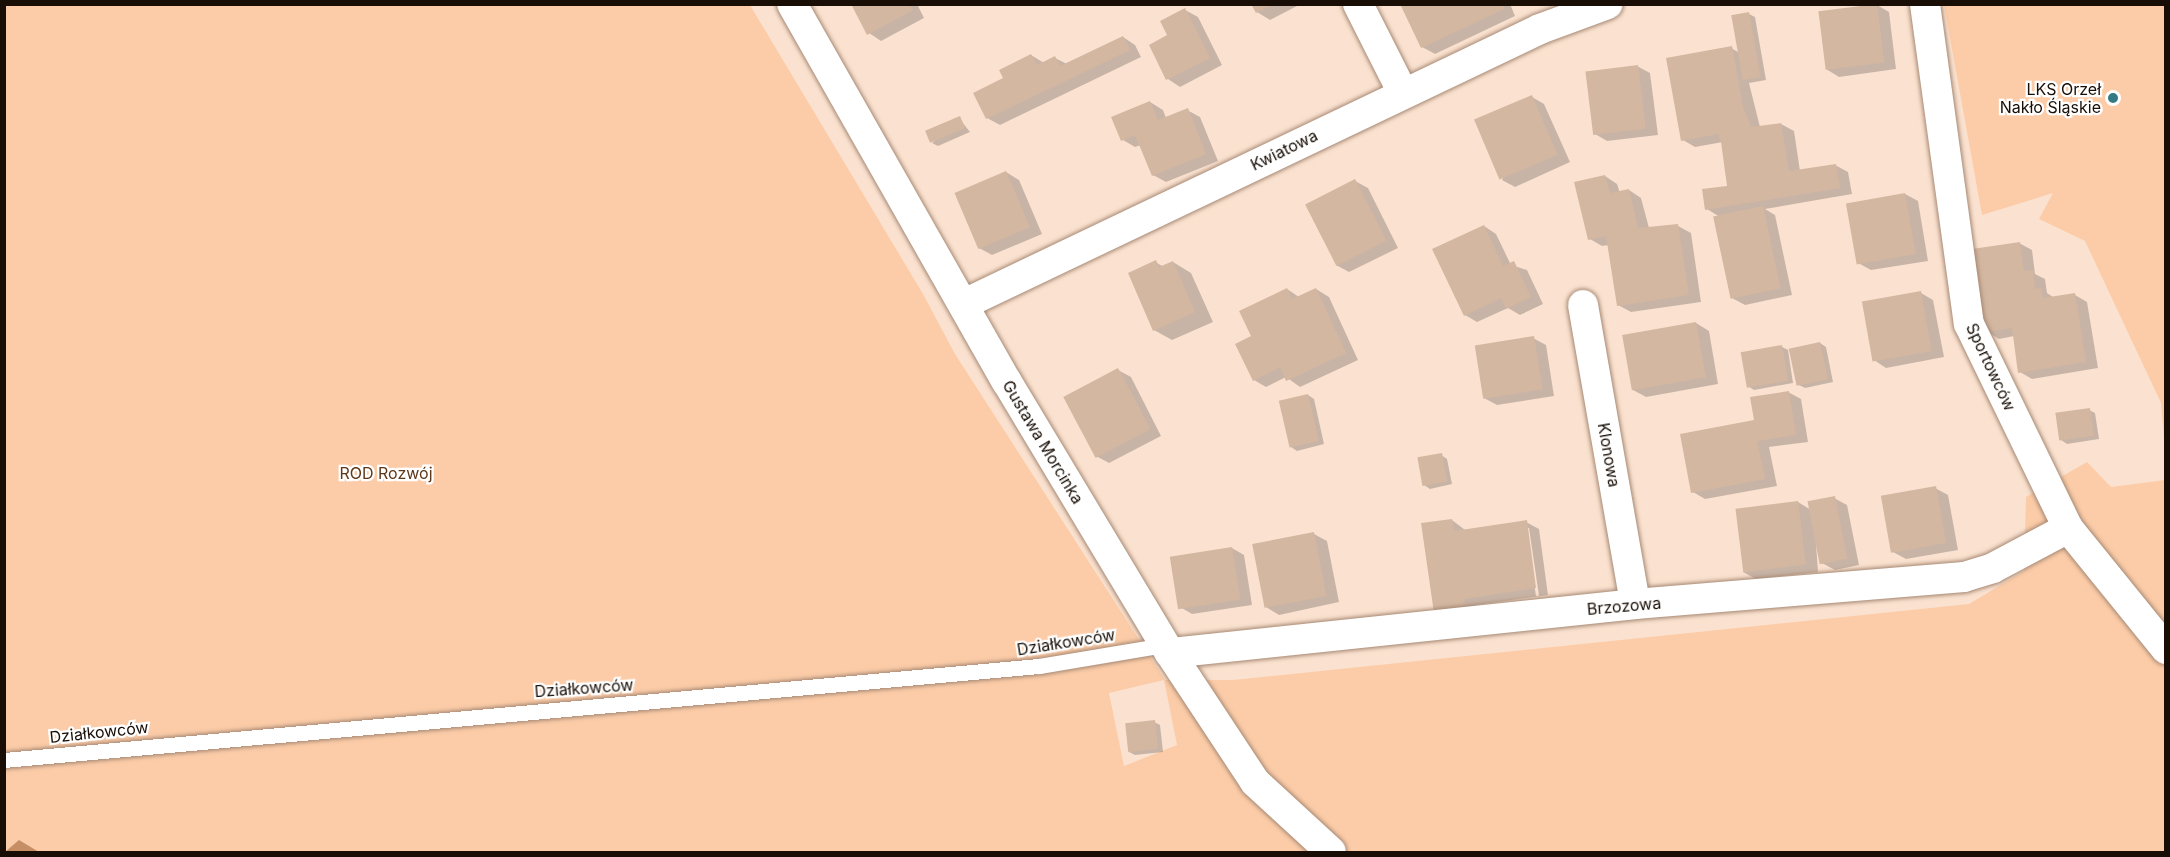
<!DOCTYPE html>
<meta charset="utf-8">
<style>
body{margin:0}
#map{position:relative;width:2170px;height:857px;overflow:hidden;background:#fbe2d0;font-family:Inter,sans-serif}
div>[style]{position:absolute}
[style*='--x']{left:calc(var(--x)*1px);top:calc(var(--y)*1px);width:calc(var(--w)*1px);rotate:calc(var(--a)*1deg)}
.green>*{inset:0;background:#fccca8}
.water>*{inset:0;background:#c58e64}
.shadow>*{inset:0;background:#0003}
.building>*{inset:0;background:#d4b7a1;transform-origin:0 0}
.roads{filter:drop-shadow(0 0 2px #a68974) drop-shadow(0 0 2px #a68974)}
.service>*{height:15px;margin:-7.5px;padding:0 7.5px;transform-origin:7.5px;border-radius:7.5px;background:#fff}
.minor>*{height:30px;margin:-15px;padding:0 15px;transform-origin:15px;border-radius:15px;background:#fff}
.dots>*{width:16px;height:16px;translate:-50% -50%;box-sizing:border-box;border:3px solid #fff;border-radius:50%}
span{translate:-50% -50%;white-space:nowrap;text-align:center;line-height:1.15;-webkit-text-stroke:4.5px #fff;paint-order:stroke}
.poi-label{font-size:16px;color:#180e06}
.right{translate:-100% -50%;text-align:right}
.street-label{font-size:16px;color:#180e06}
.park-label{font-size:16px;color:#5e3818}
.frame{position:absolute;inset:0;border:6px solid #180e06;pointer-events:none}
</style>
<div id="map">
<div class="green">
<div style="clip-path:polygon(evenodd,5px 5px,750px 5px,923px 294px,955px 354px,1165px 680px,1233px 680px,1969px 604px,2024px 571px,2026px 497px,2087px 462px,2111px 487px,2165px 480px,2165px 852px,5px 852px,5px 5px,1164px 680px,1177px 745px,1124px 766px,1109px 693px,1164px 680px)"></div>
<div style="clip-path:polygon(1944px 5px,2165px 5px,2165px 451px,2161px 403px,2085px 241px,2039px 219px,2053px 193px,1982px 215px)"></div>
</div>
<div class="water">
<div style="clip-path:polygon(19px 840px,39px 852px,5px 852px)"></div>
</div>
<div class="shadow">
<div style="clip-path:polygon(853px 4px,917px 4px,924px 18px,881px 41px,869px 33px)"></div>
<div style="clip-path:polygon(1253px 4px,1301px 4px,1270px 20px,1257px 12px)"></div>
<div style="clip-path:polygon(1402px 4px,1510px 4px,1515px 16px,1435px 54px,1422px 47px)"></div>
<div style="clip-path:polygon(1877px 5px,1889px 12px,1896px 69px,1839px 77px,1826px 69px)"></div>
<div style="clip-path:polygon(1185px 10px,1198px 17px,1222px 65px,1180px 87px,1168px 79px,1151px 46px,1169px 36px)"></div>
<div style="clip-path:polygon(1749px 14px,1755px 17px,1766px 80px,1749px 83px,1760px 127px,1781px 124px,1794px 131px,1800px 171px,1835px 165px,1848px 172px,1852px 194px,1765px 209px,1775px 215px,1792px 295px,1745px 305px,1732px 298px,1720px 217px,1707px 209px,1729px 187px,1723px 142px,1695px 147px,1683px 140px,1731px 48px,1738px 52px)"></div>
<div style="clip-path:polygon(1123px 37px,1135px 45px,1141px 57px,1000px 125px,987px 118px,1005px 79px,1031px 55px,1044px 63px,1055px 58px,1067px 64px)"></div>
<div style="clip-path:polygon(1637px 66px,1650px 73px,1658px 135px,1607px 141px,1595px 134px)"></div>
<div style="clip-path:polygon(1532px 97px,1544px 104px,1570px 162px,1515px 187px,1502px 180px)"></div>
<div style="clip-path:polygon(1150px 102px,1163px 110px,1166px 118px,1187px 110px,1200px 117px,1218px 161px,1166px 182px,1153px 175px,1141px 145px,1135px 147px,1123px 140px)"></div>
<div style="clip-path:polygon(959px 118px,970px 132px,938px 146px,932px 143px)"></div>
<div style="clip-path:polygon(1006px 172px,1019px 180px,1042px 234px,992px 255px,979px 248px)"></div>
<div style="clip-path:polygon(1605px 176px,1617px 184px,1620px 193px,1629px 190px,1641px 198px,1649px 228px,1678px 226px,1691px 233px,1701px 302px,1631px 312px,1618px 305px,1609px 245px,1602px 246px,1590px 239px)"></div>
<div style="clip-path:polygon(1355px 181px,1368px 188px,1398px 248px,1349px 272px,1336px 265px)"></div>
<div style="clip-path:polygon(1905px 194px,1918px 201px,1928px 261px,1871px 270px,1858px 263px)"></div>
<div style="clip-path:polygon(1484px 226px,1496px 234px,1511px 265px,1527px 270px,1543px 304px,1520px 315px,1508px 308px,1477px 322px,1465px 315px)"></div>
<div style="clip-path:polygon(2019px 243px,2032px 250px,2035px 274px,2045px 279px,2047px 293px,2053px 297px,2075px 295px,2087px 302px,2098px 368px,2032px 379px,2020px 372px,2014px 336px,1999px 339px,1986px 331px)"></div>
<div style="clip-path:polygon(1155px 262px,1164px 267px,1173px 262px,1191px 273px,1213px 322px,1172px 340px,1154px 330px)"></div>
<div style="clip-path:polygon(1287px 289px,1299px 297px,1316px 289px,1329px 297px,1358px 360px,1300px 387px,1286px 377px,1266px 387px,1254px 380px)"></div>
<div style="clip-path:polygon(1921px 293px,1933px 300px,1944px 357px,1886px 368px,1874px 360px)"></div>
<div style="clip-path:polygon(1696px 323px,1709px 331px,1718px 384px,1646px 397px,1633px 390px)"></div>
<div style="clip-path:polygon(1533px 338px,1546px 345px,1554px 396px,1497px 405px,1484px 398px)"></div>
<div style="clip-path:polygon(1820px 343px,1826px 347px,1833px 382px,1805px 388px,1799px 385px)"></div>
<div style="clip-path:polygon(1782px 347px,1788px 350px,1793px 383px,1754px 390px,1748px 386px)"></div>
<div style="clip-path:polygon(1118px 370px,1131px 377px,1161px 436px,1109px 463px,1096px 456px)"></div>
<div style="clip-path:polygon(1788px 392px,1801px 399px,1808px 442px,1769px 447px,1777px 486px,1705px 499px,1693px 492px,1756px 421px)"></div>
<div style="clip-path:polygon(1308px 395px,1314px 399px,1324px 444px,1297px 451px,1291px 447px)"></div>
<div style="clip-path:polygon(2089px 410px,2095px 413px,2099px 439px,2067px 444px,2061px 440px)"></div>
<div style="clip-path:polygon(1441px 455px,1447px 459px,1452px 484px,1430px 489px,1424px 485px)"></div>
<div style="clip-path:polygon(1935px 488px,1948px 495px,1958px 550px,1906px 559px,1893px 552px)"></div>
<div style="clip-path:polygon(1834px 498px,1847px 505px,1859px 565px,1835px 570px,1822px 563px,1815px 529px,1818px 572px,1756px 579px,1743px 572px,1798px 502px,1811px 510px)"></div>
<div style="clip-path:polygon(evenodd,1452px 520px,1465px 530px,1526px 522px,1539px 529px,1548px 595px,1476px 605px,1478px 616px,1448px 619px,1452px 520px,1526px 528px,1529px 528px,1539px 596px,1536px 596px,1526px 528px)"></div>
<div style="clip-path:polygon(1314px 534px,1327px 541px,1339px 602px,1279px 615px,1266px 607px)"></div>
<div style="clip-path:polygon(1232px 548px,1244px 555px,1252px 605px,1192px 614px,1180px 607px)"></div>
<div style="clip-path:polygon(1154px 722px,1160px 725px,1163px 752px,1135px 755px,1129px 752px)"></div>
</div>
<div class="building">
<div style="clip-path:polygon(851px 4px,909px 4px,913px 10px,867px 35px)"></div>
<div style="clip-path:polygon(1251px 4px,1274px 4px,1256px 13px)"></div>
<div style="clip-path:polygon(1400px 4px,1502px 4px,1504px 9px,1421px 48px)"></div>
<div style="left:1877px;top:4px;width:59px;height:59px;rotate:83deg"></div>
<div style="clip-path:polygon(1185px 8px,1210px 58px,1166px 80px,1149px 45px,1167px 35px,1160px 21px)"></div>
<div style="left:1749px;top:12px;width:66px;height:18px;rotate:80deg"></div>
<div style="clip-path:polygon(1123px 36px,1130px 50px,986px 119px,973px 93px,1003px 78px,999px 70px,1031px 54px,1037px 65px,1055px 56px,1060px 66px)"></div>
<div style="clip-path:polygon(1732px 46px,1743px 107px,1751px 127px,1781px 123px,1789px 171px,1836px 164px,1840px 188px,1705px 210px,1702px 189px,1727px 186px,1721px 142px,1718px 134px,1681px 141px,1666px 58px)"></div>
<div style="left:1638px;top:65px;width:64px;height:53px;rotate:83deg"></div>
<div style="left:1532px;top:95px;width:65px;height:63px;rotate:67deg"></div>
<div style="clip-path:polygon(1150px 101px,1158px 120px,1188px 108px,1206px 154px,1152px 176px,1135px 135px,1121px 141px,1111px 117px)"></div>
<div style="left:960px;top:116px;width:13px;height:38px;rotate:67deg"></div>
<div style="left:1006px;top:171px;width:61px;height:56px;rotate:67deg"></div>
<div style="clip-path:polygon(1605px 175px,1610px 193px,1629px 189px,1638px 228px,1678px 224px,1689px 295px,1617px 306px,1606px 236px,1588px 240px,1574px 182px)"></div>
<div style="left:1355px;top:179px;width:69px;height:56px;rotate:63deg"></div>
<div style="left:1905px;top:193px;width:62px;height:60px;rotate:80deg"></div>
<div style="left:1763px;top:206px;width:84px;height:51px;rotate:78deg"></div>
<div style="clip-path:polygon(1484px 225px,1503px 266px,1514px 261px,1531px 297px,1506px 309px,1501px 298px,1464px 316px,1432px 249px)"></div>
<div style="clip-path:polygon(2020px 242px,2024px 271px,2033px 270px,2035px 289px,2041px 288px,2043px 298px,2075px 293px,2086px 362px,2018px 373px,2012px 328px,1985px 332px,1972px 249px)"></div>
<div style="clip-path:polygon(1156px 260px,1159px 267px,1173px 261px,1195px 312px,1153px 331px,1128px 273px)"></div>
<div style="clip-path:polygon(1287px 288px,1292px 299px,1316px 288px,1346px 353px,1286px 381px,1280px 367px,1253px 381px,1235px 344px,1251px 336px,1239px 311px)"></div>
<div style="left:1921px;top:291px;width:61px;height:60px;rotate:80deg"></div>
<div style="left:1696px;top:322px;width:56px;height:75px;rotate:80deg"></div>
<div style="left:1534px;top:336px;width:54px;height:60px;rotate:81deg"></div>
<div style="left:1820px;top:342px;width:38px;height:32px;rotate:78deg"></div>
<div style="left:1782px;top:345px;width:36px;height:42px;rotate:80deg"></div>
<div style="left:1118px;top:368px;width:69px;height:62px;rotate:62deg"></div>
<div style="clip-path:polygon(1789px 391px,1796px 435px,1757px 441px,1765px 479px,1691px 493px,1680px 434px,1754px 420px,1750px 397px)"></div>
<div style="left:1308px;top:394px;width:48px;height:30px;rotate:77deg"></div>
<div style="left:2090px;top:408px;width:28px;height:35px;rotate:82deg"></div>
<div style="left:1442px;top:453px;width:29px;height:25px;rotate:80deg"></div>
<div style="left:1936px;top:486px;width:58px;height:56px;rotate:80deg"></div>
<div style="left:1835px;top:496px;width:64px;height:28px;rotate:79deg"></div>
<div style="left:1798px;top:501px;width:64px;height:63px;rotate:83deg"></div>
<div style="clip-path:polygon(1452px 519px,1454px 531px,1527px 520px,1536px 588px,1464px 599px,1466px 609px,1434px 613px,1421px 523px)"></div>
<div style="left:1314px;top:532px;width:65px;height:63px;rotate:79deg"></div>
<div style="left:1232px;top:547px;width:53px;height:63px;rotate:81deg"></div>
<div style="left:1155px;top:720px;width:29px;height:30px;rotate:84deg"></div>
</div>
<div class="roads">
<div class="service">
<div style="--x:4;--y:760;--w:1039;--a:-5.19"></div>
<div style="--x:1039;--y:666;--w:128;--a:-9.5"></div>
</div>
<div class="minor">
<div style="--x:792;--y:4;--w:435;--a:60.4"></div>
<div style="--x:1007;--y:382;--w:316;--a:59"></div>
<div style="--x:1170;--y:653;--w:154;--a:56.6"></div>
<div style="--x:1255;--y:782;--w:103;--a:42.6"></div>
<div style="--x:1358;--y:4;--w:100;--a:63.2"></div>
<div style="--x:1925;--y:4;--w:323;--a:82.2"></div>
<div style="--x:1969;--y:324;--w:227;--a:64.1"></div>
<div style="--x:2068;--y:528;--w:156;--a:51"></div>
<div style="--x:964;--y:304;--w:638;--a:-25.52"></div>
<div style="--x:1540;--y:29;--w:72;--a:-20.2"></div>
<div style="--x:1583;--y:305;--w:303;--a:80.1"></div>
<div style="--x:1170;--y:653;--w:468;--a:-6"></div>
<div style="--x:1635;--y:604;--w:330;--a:-4.7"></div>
<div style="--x:1964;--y:577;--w:30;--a:-17"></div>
<div style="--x:1993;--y:568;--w:85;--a:-28.1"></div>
</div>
</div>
<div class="dots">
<div style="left:2113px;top:98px;background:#337a85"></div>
</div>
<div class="poi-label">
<span class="right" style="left:2101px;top:98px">LKS Orzeł<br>Nakło Śląskie</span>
</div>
<div class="street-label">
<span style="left:1284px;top:150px;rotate:-26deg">Kwiatowa</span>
<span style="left:1991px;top:367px;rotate:65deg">Sportowców</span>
<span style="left:1043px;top:442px;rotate:59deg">Gustawa Morcinka</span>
<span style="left:1609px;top:455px;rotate:80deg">Klonowa</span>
<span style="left:1624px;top:606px;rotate:-5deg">Brzozowa</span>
<span style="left:1066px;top:642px;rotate:-9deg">Działkowców</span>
<span style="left:584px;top:688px;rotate:-4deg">Działkowców</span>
<span style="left:99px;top:732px;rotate:-6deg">Działkowców</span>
</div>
<div class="park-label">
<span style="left:386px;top:473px">ROD Rozwój</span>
</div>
<div class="frame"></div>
</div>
